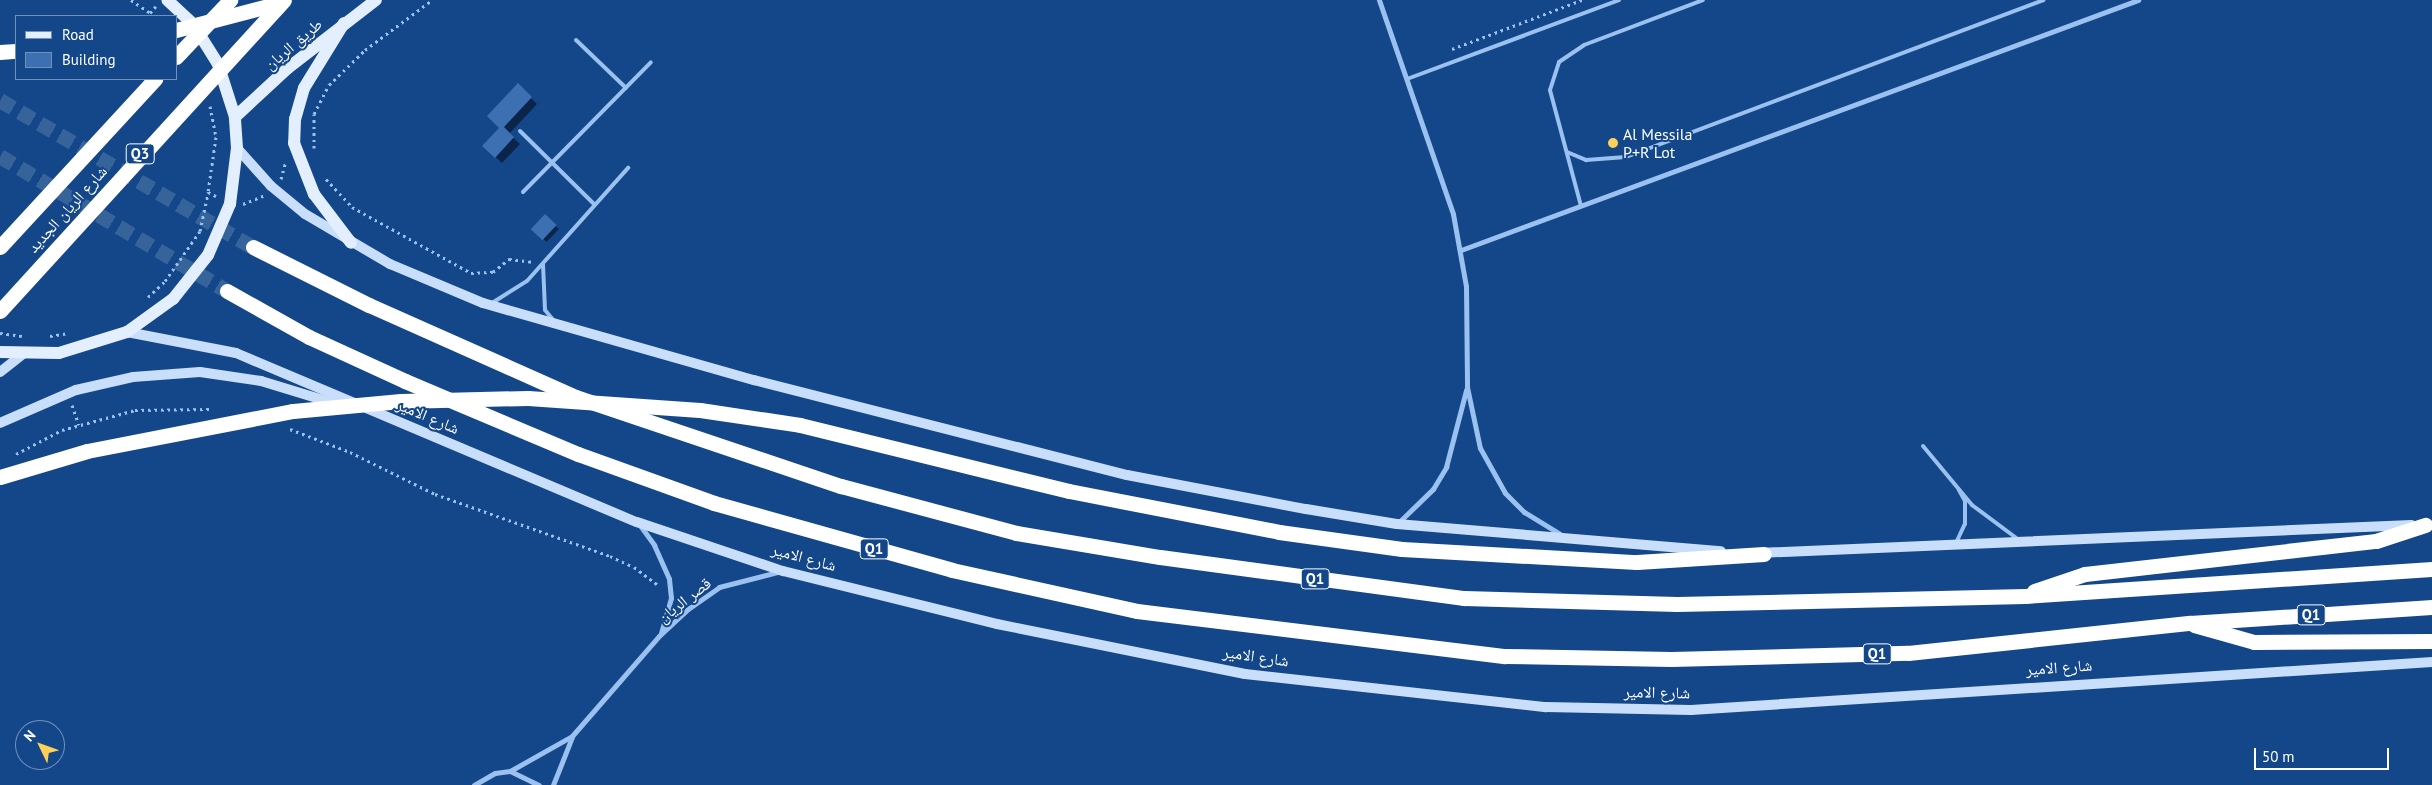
<!DOCTYPE html>
<meta charset="utf-8">
<style>
body{margin:0}
#map{position:relative;width:2432px;height:785px;overflow:hidden;background:#144789;font-family:"PT Sans","Noto Naskh Arabic",sans-serif}
div>[style]{position:absolute}
[style*='--x']{left:calc(var(--x)*1px);top:calc(var(--y)*1px);width:calc(var(--w)*1px);rotate:calc(var(--a)*1deg)}
.shadow>*{inset:0;background:#0007;transform-origin:0 0}
.building>*{inset:0;background:#3c70b2;transform-origin:0 0}
.highway-tunnel>*{height:15px;margin-top:-7.5px;transform-origin:0;background:repeating-linear-gradient(90deg,#37639b 0 15px,transparent 0 23px)}
.path>*{height:3px;margin-top:-1.5px;transform-origin:0;background:repeating-linear-gradient(90deg,#9ac1f0 0 2.5px,transparent 0 6.5px)}
.lane>*{height:4px;margin:-2px;padding:0 2px;transform-origin:2px;border-radius:2px;background:#9ac1f0}
.street>*{height:5px;margin:-2.5px;padding:0 2.5px;transform-origin:2.5px;border-radius:2.5px;background:#9ac1f0}
.secondary>*{height:10px;margin:-5px;padding:0 5px;transform-origin:5px;border-radius:5px;background:#c8defb}
.primary>*{height:12px;margin:-6px;padding:0 6px;transform-origin:6px;border-radius:6px;background:#e3eeff}
.highway>*{height:15px;margin:-7.5px;padding:0 7.5px;transform-origin:7.5px;border-radius:7.5px;background:#fff}
.highway-bridge>*{height:15px;margin:-7.5px;padding:0 7.5px;transform-origin:7.5px;border-radius:7.5px;background:#fff}
.dots>*{width:14px;height:14px;translate:-50% -50%;box-sizing:border-box;border:2px solid #144789;border-radius:50%}
span{translate:-50% -50%;white-space:nowrap;text-align:center;line-height:1.15;-webkit-text-stroke:4px #144789;paint-order:stroke}
.shield-label span{padding:1px 4px;background:#144789;border:1px solid;border-radius:4px;-webkit-text-stroke-width:0}
.shield-label{font-size:15px;color:#fff;font-weight:700}
.street-label{font-size:16px;color:#fff}
.poi-label{font-size:16px;color:#fff}
.left{translate:0 -50%;text-align:left}
.legend{position:absolute;left:15px;top:15px;width:162px;height:65px;box-sizing:border-box;background:#144789;border:1px solid #7291b8;margin:0;padding:6px 9px;list-style:none;font-size:15px;color:#fff}
.legend li{display:flex;align-items:center;gap:10px;height:25px}
.legend b{width:25px;border:1px solid #7291b8}
.north{position:absolute;left:15px;top:720px;width:50px;height:50px;box-sizing:border-box;background:#144789;border:1px solid #7291b8;border-radius:50%;rotate:312deg;font-size:14px;font-weight:700;line-height:20px;text-align:center;color:#fff}
.north::after{content:'';display:block;margin:auto;width:18px;height:22px;background:#ffcf59;clip-path:polygon(50% 0,100% 100%,50% 72%,0 100%)}
.scale{position:absolute;left:2254px;top:748px;width:135px;height:22px;box-sizing:border-box;border:2px solid #fff;border-top:0;padding-left:6px;font-size:15px;line-height:18px;white-space:nowrap;color:#fff;-webkit-text-stroke:4px #144789;paint-order:stroke}
</style>
<div id="map">
<div class="shadow">
<div style="clip-path:polygon(518px 85px,537px 104px,509px 134px,520px 144px,502px 163px,484px 146px,501px 128px)"></div>
<div style="left:545px;top:216px;width:19px;height:18px;rotate:43deg"></div>
</div>
<div class="building">
<div style="clip-path:polygon(518px 83px,532px 97px,504px 127px,514px 137px,495px 158px,482px 146px,499px 128px,487px 116px)"></div>
<div style="left:545px;top:214px;width:16px;height:21px;rotate:43deg"></div>
</div>
<div class="highway-tunnel">
<div style="--x:0;--y:100;--w:293;--a:30.2"></div>
<div style="--x:0;--y:156;--w:264;--a:30.7"></div>
</div>
<div class="path">
<div style="--x:131;--y:0;--w:23;--a:34"></div>
<div style="--x:150;--y:13;--w:9;--a:-49"></div>
<div style="--x:1452;--y:49;--w:139;--a:-20.7"></div>
<div style="--x:210;--y:106;--w:32;--a:79"></div>
<div style="--x:216;--y:137;--w:56;--a:98.3"></div>
<div style="--x:208;--y:192;--w:9;--a:27"></div>
<div style="--x:314;--y:148;--w:34;--a:-90"></div>
<div style="--x:314;--y:114;--w:33;--a:-63"></div>
<div style="--x:329;--y:85;--w:50;--a:-44.2"></div>
<div style="--x:365;--y:50;--w:84;--a:-36.7"></div>
<div style="--x:281;--y:179;--w:16;--a:-75"></div>
<div style="--x:326;--y:179;--w:38;--a:47"></div>
<div style="--x:352;--y:207;--w:136;--a:29"></div>
<div style="--x:471;--y:273;--w:22;--a:-3"></div>
<div style="--x:493;--y:272;--w:21;--a:-39"></div>
<div style="--x:509;--y:259;--w:23;--a:7"></div>
<div style="--x:243;--y:204;--w:22;--a:-22"></div>
<div style="--x:148;--y:297;--w:23;--a:-43"></div>
<div style="--x:165;--y:281;--w:61;--a:-55"></div>
<div style="--x:200;--y:231;--w:40;--a:-78"></div>
<div style="--x:0;--y:333;--w:22;--a:8"></div>
<div style="--x:50;--y:336;--w:19;--a:-9"></div>
<div style="--x:72;--y:405;--w:21;--a:71"></div>
<div style="--x:290;--y:429;--w:64;--a:21"></div>
<div style="--x:350;--y:452;--w:95;--a:26.3"></div>
<div style="--x:435;--y:494;--w:186;--a:19.5"></div>
<div style="--x:610;--y:556;--w:26;--a:25"></div>
<div style="--x:634;--y:567;--w:30;--a:37"></div>
<div style="--x:16;--y:454;--w:52;--a:-27.6"></div>
<div style="--x:62;--y:430;--w:76;--a:-15.3"></div>
<div style="--x:135;--y:410;--w:74;--a:-0.8"></div>
</div>
<div class="lane">
<div style="--x:576;--y:40;--w:69;--a:43.8"></div>
<div style="--x:1407;--y:79;--w:226;--a:-20.4"></div>
<div style="--x:520;--y:131;--w:105;--a:44.6"></div>
<div style="--x:1567;--y:152;--w:21;--a:23"></div>
<div style="--x:1586;--y:160;--w:40;--a:-4.3"></div>
<div style="--x:1626;--y:157;--w:446;--a:-20.6"></div>
<div style="--x:523;--y:192;--w:182;--a:-45.4"></div>
<div style="--x:1581;--y:206;--w:120;--a:-105"></div>
<div style="--x:1550;--y:90;--w:29;--a:-72"></div>
<div style="--x:1559;--y:62;--w:30;--a:-34"></div>
<div style="--x:1584;--y:45;--w:127;--a:-20.7"></div>
<div style="--x:543;--y:264;--w:46;--a:87.5"></div>
<div style="--x:545;--y:310;--w:14;--a:51"></div>
<div style="--x:492;--y:303;--w:41;--a:-32.2"></div>
<div style="--x:527;--y:281;--w:152;--a:-48.2"></div>
<div style="--x:1923;--y:446;--w:77;--a:50.3"></div>
<div style="--x:1972;--y:505;--w:59;--a:36.7"></div>
<div style="--x:1956;--y:543;--w:21;--a:-65"></div>
<div style="--x:1965;--y:524;--w:23;--a:-90"></div>
<div style="--x:1965;--y:501;--w:13;--a:-119"></div>
</div>
<div class="street">
<div style="--x:1379;--y:0;--w:226;--a:70.9"></div>
<div style="--x:1453;--y:214;--w:73;--a:79.8"></div>
<div style="--x:1466;--y:286;--w:101;--a:89.4"></div>
<div style="--x:1467;--y:387;--w:62;--a:78"></div>
<div style="--x:1480;--y:448;--w:51;--a:60.9"></div>
<div style="--x:1505;--y:493;--w:27;--a:45"></div>
<div style="--x:1524;--y:512;--w:42;--a:31.4"></div>
<div style="--x:1461;--y:250;--w:722;--a:-20.27"></div>
<div style="--x:1398;--y:523;--w:49;--a:-44.2"></div>
<div style="--x:1433;--y:489;--w:26;--a:-59"></div>
<div style="--x:1446;--y:467;--w:80;--a:-75.4"></div>
<div style="--x:639;--y:524;--w:26;--a:54"></div>
<div style="--x:654;--y:545;--w:37;--a:66"></div>
<div style="--x:669;--y:579;--w:19;--a:84"></div>
<div style="--x:671;--y:598;--w:36;--a:106"></div>
<div style="--x:510;--y:771;--w:71;--a:-29.4"></div>
<div style="--x:572;--y:736;--w:133;--a:-49"></div>
<div style="--x:659;--y:636;--w:40;--a:-43"></div>
<div style="--x:688;--y:609;--w:38;--a:-35"></div>
<div style="--x:719;--y:587;--w:61;--a:-14.3"></div>
<div style="--x:474;--y:785;--w:24;--a:-30"></div>
<div style="--x:495;--y:773;--w:15;--a:-8"></div>
<div style="--x:510;--y:771;--w:32;--a:26"></div>
<div style="--x:553;--y:785;--w:52;--a:-68.4"></div>
</div>
<div class="secondary">
<div style="--x:237;--y:148;--w:51;--a:48.2"></div>
<div style="--x:271;--y:186;--w:44;--a:39.5"></div>
<div style="--x:305;--y:214;--w:99;--a:30.5"></div>
<div style="--x:390;--y:264;--w:101;--a:22.8"></div>
<div style="--x:483;--y:303;--w:282;--a:15.9"></div>
<div style="--x:754;--y:380;--w:385;--a:14.3"></div>
<div style="--x:1127;--y:475;--w:182;--a:10.8"></div>
<div style="--x:1306;--y:509;--w:92;--a:9.4"></div>
<div style="--x:1397;--y:524;--w:325;--a:4.8"></div>
<div style="--x:127;--y:332;--w:111;--a:10.9"></div>
<div style="--x:236;--y:353;--w:435;--a:22.9"></div>
<div style="--x:637;--y:522;--w:154;--a:18.6"></div>
<div style="--x:783;--y:571;--w:220;--a:13.9"></div>
<div style="--x:997;--y:624;--w:253;--a:11.4"></div>
<div style="--x:1245;--y:674;--w:303;--a:6.3"></div>
<div style="--x:1546;--y:707;--w:145;--a:1.2"></div>
<div style="--x:1691;--y:710;--w:743;--a:-3.71"></div>
<div style="--x:0;--y:372;--w:29;--a:-38"></div>
<div style="--x:0;--y:423;--w:83;--a:-23.5"></div>
<div style="--x:76;--y:390;--w:58;--a:-12.8"></div>
<div style="--x:133;--y:377;--w:67;--a:-4.3"></div>
<div style="--x:200;--y:372;--w:62;--a:8.4"></div>
<div style="--x:261;--y:381;--w:78;--a:17"></div>
<div style="--x:1758;--y:553;--w:654;--a:-2.46"></div>
</div>
<div class="primary">
<div style="--x:344;--y:23;--w:76;--a:121.6"></div>
<div style="--x:304;--y:88;--w:32;--a:106"></div>
<div style="--x:295;--y:119;--w:24;--a:92"></div>
<div style="--x:294;--y:143;--w:55;--a:68.6"></div>
<div style="--x:314;--y:194;--w:61;--a:52.9"></div>
<div style="--x:235;--y:117;--w:72;--a:-42.8"></div>
<div style="--x:288;--y:68;--w:111;--a:-37.7"></div>
<div style="--x:0;--y:352;--w:59;--a:1"></div>
<div style="--x:59;--y:353;--w:71;--a:-17.2"></div>
<div style="--x:127;--y:332;--w:57;--a:-35.7"></div>
<div style="--x:173;--y:299;--w:56;--a:-51.5"></div>
<div style="--x:208;--y:255;--w:56;--a:-66.7"></div>
<div style="--x:230;--y:204;--w:56;--a:-82.9"></div>
<div style="--x:237;--y:148;--w:31;--a:-94"></div>
<div style="--x:235;--y:117;--w:56;--a:-107.8"></div>
<div style="--x:218;--y:64;--w:47;--a:-122"></div>
<div style="--x:193;--y:24;--w:35;--a:-137"></div>
</div>
<div class="highway">
<div style="--x:0;--y:52;--w:16;--a:-4"></div>
<div style="--x:253;--y:247;--w:130;--a:26.6"></div>
<div style="--x:369;--y:305;--w:227;--a:24"></div>
<div style="--x:576;--y:397;--w:280;--a:18.6"></div>
<div style="--x:841;--y:486;--w:181;--a:15"></div>
<div style="--x:1016;--y:533;--w:146;--a:9.5"></div>
<div style="--x:1160;--y:557;--w:307;--a:7.7"></div>
<div style="--x:1464;--y:598;--w:213;--a:1.6"></div>
<div style="--x:1677;--y:604;--w:348;--a:-1.3"></div>
<div style="--x:2025;--y:596;--w:408;--a:-3.8"></div>
<div style="--x:227;--y:291;--w:94;--a:29.3"></div>
<div style="--x:309;--y:337;--w:106;--a:24.6"></div>
<div style="--x:405;--y:381;--w:188;--a:22.9"></div>
<div style="--x:578;--y:454;--w:145;--a:19.8"></div>
<div style="--x:714;--y:503;--w:247;--a:15.7"></div>
<div style="--x:952;--y:570;--w:189;--a:12.5"></div>
<div style="--x:1137;--y:611;--w:371;--a:7"></div>
<div style="--x:1505;--y:656;--w:166;--a:1"></div>
<div style="--x:1671;--y:659;--w:237;--a:-1.5"></div>
<div style="--x:1908;--y:653;--w:284;--a:-6.1"></div>
<div style="--x:2190;--y:623;--w:243;--a:-3.8"></div>
<div style="--x:1069;--y:491;--w:214;--a:11"></div>
<div style="--x:1279;--y:532;--w:124;--a:7.9"></div>
<div style="--x:1402;--y:549;--w:235;--a:3.2"></div>
<div style="--x:1637;--y:562;--w:127;--a:-3.6"></div>
<div style="--x:2034;--y:591;--w:54;--a:-18.4"></div>
<div style="--x:2085;--y:574;--w:293;--a:-6.5"></div>
<div style="--x:2376;--y:541;--w:52;--a:-18.1"></div>
<div style="--x:2194;--y:625;--w:62;--a:15.8"></div>
<div style="--x:2254;--y:642;--w:178;--a:-0.3"></div>
</div>
<div class="highway-bridge">
<div style="--x:176;--y:30;--w:103;--a:-14.6"></div>
<div style="--x:176;--y:57;--w:79;--a:-46.5"></div>
<div style="--x:0;--y:247;--w:229;--a:-47.3"></div>
<div style="--x:0;--y:311;--w:421;--a:-47.6"></div>
<div style="--x:0;--y:477;--w:91;--a:-16.6"></div>
<div style="--x:87;--y:451;--w:210;--a:-11"></div>
<div style="--x:293;--y:411;--w:108;--a:-5.3"></div>
<div style="--x:401;--y:401;--w:127;--a:-1.4"></div>
<div style="--x:528;--y:398;--w:172;--a:4"></div>
<div style="--x:700;--y:410;--w:101;--a:8.5"></div>
<div style="--x:800;--y:425;--w:277;--a:13.8"></div>
</div>
<div class="dots">
<div style="left:1613px;top:143px;background:#ffcf59"></div>
</div>
<div class="shield-label">
<span style="left:140px;top:154px">Q3</span>
<span style="left:874px;top:549px">Q1</span>
<span style="left:1315px;top:579px">Q1</span>
<span style="left:2311px;top:615px">Q1</span>
<span style="left:1877px;top:654px">Q1</span>
</div>
<div class="street-label">
<span style="left:293px;top:44px;rotate:-40deg">طريق الريان</span>
<span style="left:67px;top:209px;rotate:-48deg">شارع الريان الجديد</span>
<span style="left:428px;top:416px;rotate:23deg">شارع الامير</span>
<span style="left:804px;top:557px;rotate:15deg">شارع الامير</span>
<span style="left:684px;top:600px;rotate:-38deg">قصر الريان</span>
<span style="left:1256px;top:656px;rotate:8deg">شارع الامير</span>
<span style="left:2059px;top:667px;rotate:-4deg">شارع الامير</span>
<span style="left:1657px;top:692px;rotate:1deg">شارع الامير</span>
</div>
<div class="poi-label">
<span class="left" style="left:1623px;top:143px">Al Messila<br>P+R Lot</span>
</div>
<ul class="legend">
<li><b style="height:6px;background:#e3eeff"></b>Road</li>
<li><b style="height:14px;background:#3c70b2"></b>Building</li>
</ul>
<div class="north">N</div>
<div class="scale">50 m</div>
</div>
